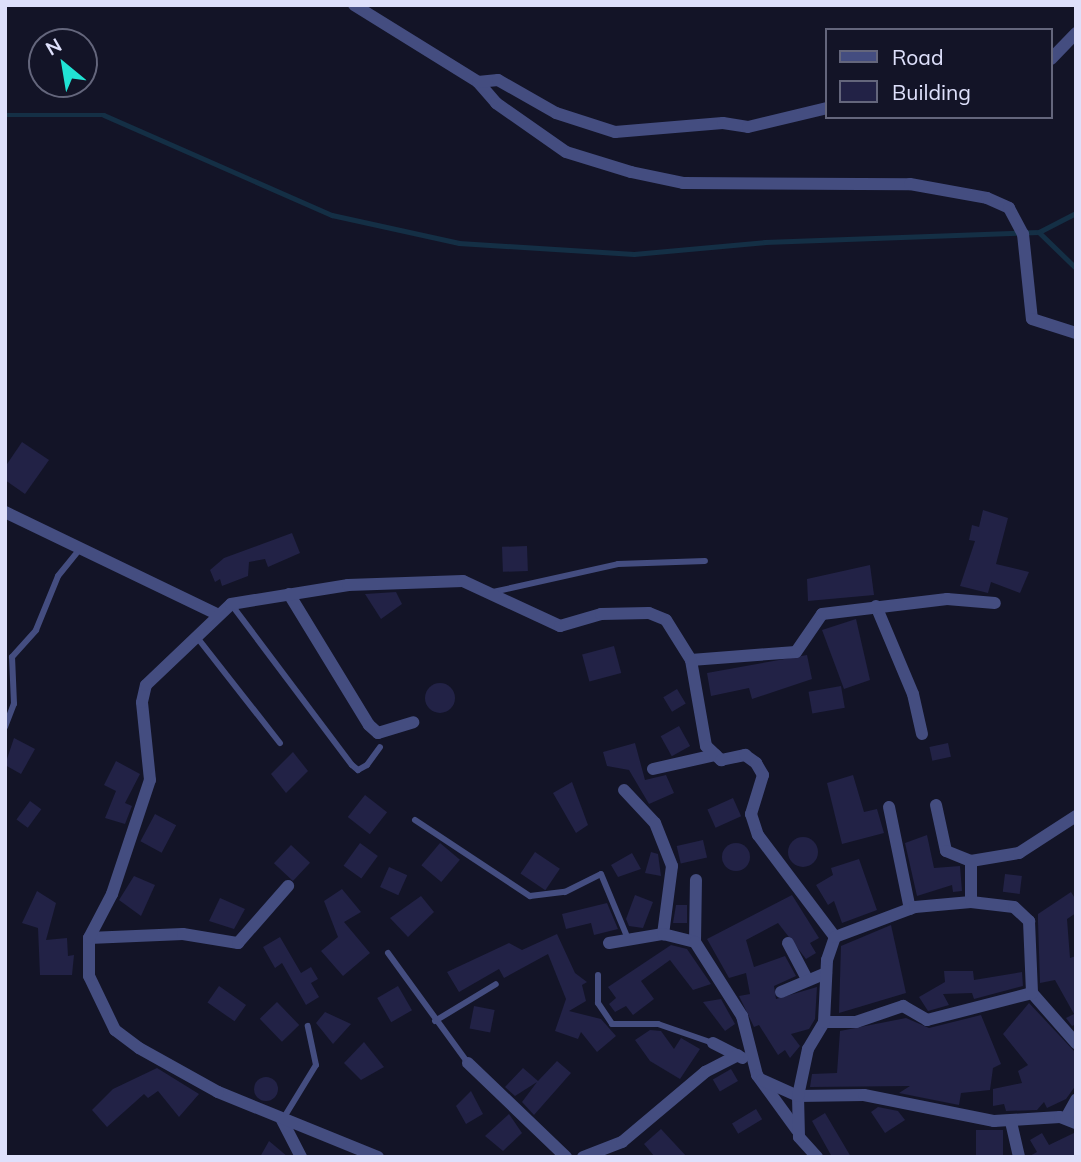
<!DOCTYPE html>
<style>
body{margin:0}
#map{position:relative;width:1081px;height:1162px;overflow:hidden;background:#131427;font-family:Mulish,sans-serif}
div>[style]{position:absolute}
[style*='--x']{left:calc(var(--x)*1px);top:calc(var(--y)*1px);width:calc(var(--w)*1px);rotate:calc(var(--a)*1deg)}
.stream>*{height:4.5px;margin:-2.25px;padding:0 2.25px;transform-origin:2.25px;border-radius:2.25px;background:#142f45}
.building>*{inset:0;background:#222246;transform-origin:0 0}
.round{border-radius:50%}
.service>*{height:6px;margin:-3px;padding:0 3px;transform-origin:3px;border-radius:3px;background:#444d80}
.minor>*{height:12px;margin:-6px;padding:0 6px;transform-origin:6px;border-radius:6px;background:#444d80}
span{translate:-50% -50%;white-space:nowrap;text-align:center;line-height:1.15;-webkit-text-stroke:7px #131427;paint-order:stroke}
.frame{position:absolute;inset:0;border:7px solid #dee0fb;pointer-events:none}
.legend{position:absolute;left:825px;top:28px;width:228px;height:91px;box-sizing:border-box;background:#131427;border:2px solid #64667c;margin:0;padding:9px 12px;list-style:none;font-size:21px;color:#dee0fb}
.legend li{display:flex;align-items:center;gap:14px;height:35px}
.legend b{width:35px;border:2px solid #64667c}
.north{position:absolute;left:28px;top:28px;width:70px;height:70px;box-sizing:border-box;background:#131427;border:2px solid #64667c;border-radius:50%;rotate:330deg;font-size:19px;font-weight:700;line-height:28px;text-align:center;color:#dee0fb}
.north::after{content:'';display:block;margin:auto;width:24px;height:32px;background:#21e3d4;clip-path:polygon(50% 0,100% 100%,50% 72%,0 100%)}
</style>
<div id="map">
<div class="stream">
<div style="--x:5;--y:115;--w:99;--a:0"></div>
<div style="--x:104;--y:115;--w:249;--a:23.7"></div>
<div style="--x:332;--y:215;--w:130;--a:12.4"></div>
<div style="--x:459;--y:243;--w:175;--a:3.6"></div>
<div style="--x:634;--y:254;--w:132;--a:-5.2"></div>
<div style="--x:765;--y:242;--w:274;--a:-2.1"></div>
<div style="--x:1039;--y:232;--w:42;--a:-27.2"></div>
<div style="--x:1039;--y:232;--w:52;--a:44.2"></div>
</div>
<div class="building">
<div style="clip-path:polygon(22px 442px,49px 460px,25px 494px,5px 480px,5px 467px)"></div>
<div style="clip-path:polygon(983px 510px,1008px 518px,996px 564px,1029px 572px,1020px 593px,991px 582px,988px 593px,960px 586px,975px 541px,969px 540px,972px 525px,979px 527px)"></div>
<div style="clip-path:polygon(292px 533px,300px 553px,268px 567px,265px 559px,249px 562px,248px 576px,222px 586px,220px 579px,215px 582px,210px 570px,224px 558px)"></div>
<div style="left:527px;top:546px;width:25px;height:25px;rotate:88deg"></div>
<div style="clip-path:polygon(870px 565px,874px 595px,808px 601px,807px 579px)"></div>
<div style="clip-path:polygon(396px 592px,402px 604px,381px 619px,365px 594px)"></div>
<div style="clip-path:polygon(856px 619px,870px 680px,844px 689px,822px 630px)"></div>
<div style="left:614px;top:646px;width:28px;height:33px;rotate:75deg"></div>
<div style="clip-path:polygon(807px 655px,812px 679px,752px 699px,749px 688px,711px 696px,707px 673px)"></div>
<div class="round" style="left:425px;top:683px;width:30px;height:30px"></div>
<div style="left:841px;top:686px;width:22px;height:33px;rotate:80deg"></div>
<div style="left:677px;top:689px;width:17px;height:16px;rotate:59deg"></div>
<div style="left:679px;top:726px;width:23px;height:21px;rotate:61deg"></div>
<div style="clip-path:polygon(14px 738px,35px 749px,21px 774px,5px 765px)"></div>
<div style="clip-path:polygon(635px 743px,645px 780px,666px 775px,674px 793px,649px 804px,629px 770px,607px 766px,603px 752px)"></div>
<div style="left:948px;top:743px;width:14px;height:19px;rotate:78deg"></div>
<div style="clip-path:polygon(293px 752px,308px 771px,286px 793px,271px 774px)"></div>
<div style="clip-path:polygon(116px 761px,140px 774px,125px 803px,132px 806px,125px 824px,105px 818px,116px 791px,104px 785px)"></div>
<div style="clip-path:polygon(853px 775px,864px 812px,877px 809px,884px 833px,842px 844px,827px 783px)"></div>
<div style="clip-path:polygon(572px 782px,588px 825px,576px 833px,553px 793px)"></div>
<div style="left:365px;top:795px;width:28px;height:28px;rotate:38deg"></div>
<div style="left:733px;top:798px;width:20px;height:28px;rotate:66deg"></div>
<div style="left:30px;top:801px;width:14px;height:23px;rotate:36deg"></div>
<div style="left:155px;top:814px;width:24px;height:31px;rotate:28deg"></div>
<div style="clip-path:polygon(927px 835px,934px 868px,960px 866px,962px 891px,953px 892px,952px 885px,917px 896px,905px 843px)"></div>
<div class="round" style="left:788px;top:837px;width:30px;height:30px"></div>
<div style="left:703px;top:840px;width:18px;height:27px;rotate:77deg"></div>
<div class="round" style="left:722px;top:843px;width:28px;height:28px"></div>
<div style="left:360px;top:843px;width:22px;height:28px;rotate:36deg"></div>
<div style="left:440px;top:843px;width:26px;height:29px;rotate:40deg"></div>
<div style="left:291px;top:845px;width:26px;height:25px;rotate:43deg"></div>
<div style="left:535px;top:852px;width:30px;height:26px;rotate:34deg"></div>
<div style="clip-path:polygon(651px 852px,658px 854px,661px 876px,645px 873px)"></div>
<div style="clip-path:polygon(632px 853px,641px 869px,618px 877px,611px 865px)"></div>
<div style="clip-path:polygon(859px 859px,877px 910px,842px 923px,834px 901px,828px 905px,816px 885px,833px 875px,831px 868px)"></div>
<div style="left:389px;top:867px;width:20px;height:22px;rotate:24deg"></div>
<div style="left:1005px;top:874px;width:17px;height:18px;rotate:7deg"></div>
<div style="clip-path:polygon(134px 876px,155px 885px,141px 916px,119px 900px)"></div>
<div style="clip-path:polygon(342px 889px,361px 912px,344px 922px,370px 953px,343px 976px,321px 951px,338px 937px,324px 901px)"></div>
<div style="clip-path:polygon(37px 891px,56px 903px,46px 940px,67px 938px,68px 956px,74px 955px,72px 975px,40px 975px,38px 928px,22px 923px)"></div>
<div style="clip-path:polygon(1071px 892px,1076px 900px,1076px 913px,1067px 919px,1070px 958px,1076px 956px,1076px 1024px,1072px 1026px,1066px 1018px,1074px 1014px,1055px 980px,1040px 983px,1038px 921px,1038px 914px)"></div>
<div style="clip-path:polygon(635px 895px,653px 902px,643px 928px,629px 926px,626px 919px)"></div>
<div style="clip-path:polygon(792px 895px,819px 938px,810px 943px,816px 953px,806px 959px,778px 923px,746px 940px,754px 967px,785px 956px,796px 976px,774px 986px,776px 999px,817px 987px,815px 1019px,809px 1029px,791px 1034px,800px 1046px,790px 1058px,785px 1050px,778px 1055px,759px 1025px,754px 1027px,739px 996px,750px 994px,746px 973px,729px 978px,707px 939px)"></div>
<div style="clip-path:polygon(421px 896px,434px 912px,408px 937px,390px 918px)"></div>
<div style="clip-path:polygon(220px 898px,245px 909px,234px 929px,209px 921px)"></div>
<div style="clip-path:polygon(607px 903px,618px 929px,594px 935px,591px 923px,566px 929px,562px 914px)"></div>
<div style="clip-path:polygon(676px 905px,687px 905px,687px 923px,673px 923px)"></div>
<div style="clip-path:polygon(891px 925px,906px 993px,839px 1013px,841px 946px)"></div>
<div style="clip-path:polygon(557px 934px,575px 973px,587px 982px,582px 985px,586px 1001px,569px 1011px,601px 1019px,616px 1036px,597px 1052px,581px 1032px,578px 1039px,555px 1031px,566px 999px,548px 954px,504px 978px,499px 969px,459px 992px,447px 972px,509px 943px,522px 950px)"></div>
<div style="clip-path:polygon(280px 937px,301px 973px,311px 967px,318px 979px,311px 983px,319px 997px,306px 1005px,282px 963px,275px 968px,263px 947px)"></div>
<div style="clip-path:polygon(671px 945px,687px 949px,711px 984px,693px 990px,670px 960px,641px 981px,654px 999px,633px 1015px,626px 1006px,615px 1012px,609px 1004px,616px 998px,608px 987px)"></div>
<div style="clip-path:polygon(944px 971px,973px 971px,974px 980px,1022px 972px,1023px 986px,974px 999px,972px 993px,943px 994px,949px 1005px,928px 1011px,919px 997px,945px 982px)"></div>
<div style="left:219px;top:986px;width:33px;height:20px;rotate:35deg"></div>
<div style="left:398px;top:986px;width:28px;height:24px;rotate:60deg"></div>
<div style="clip-path:polygon(721px 999px,735px 1024px,725px 1031px,703px 1002px)"></div>
<div style="left:277px;top:1002px;width:32px;height:24px;rotate:46deg"></div>
<div style="clip-path:polygon(1029px 1003px,1074px 1051px,1076px 1085px,1066px 1099px,1047px 1108px,1044px 1102px,1037px 1110px,1006px 1111px,1004px 1104px,993px 1106px,993px 1089px,1022px 1083px,1018px 1071px,1028px 1065px,1003px 1034px)"></div>
<div style="left:474px;top:1006px;width:21px;height:23px;rotate:11deg"></div>
<div style="clip-path:polygon(325px 1012px,351px 1024px,333px 1044px,316px 1023px)"></div>
<div style="clip-path:polygon(981px 1015px,1001px 1064px,993px 1068px,990px 1090px,961px 1093px,959px 1105px,899px 1093px,910px 1086px,810px 1087px,812px 1074px,837px 1073px,840px 1031px,906px 1018px,929px 1028px)"></div>
<div style="clip-path:polygon(650px 1030px,661px 1031px,674px 1049px,681px 1038px,700px 1049px,680px 1079px,650px 1061px,635px 1040px)"></div>
<div style="clip-path:polygon(364px 1042px,384px 1067px,361px 1080px,344px 1063px)"></div>
<div style="clip-path:polygon(557px 1061px,571px 1073px,534px 1115px,522px 1102px,537px 1082px,515px 1096px,505px 1087px,523px 1068px,538px 1081px)"></div>
<div style="clip-path:polygon(157px 1068px,199px 1094px,179px 1117px,158px 1091px,148px 1098px,144px 1094px,107px 1127px,92px 1110px,113px 1089px)"></div>
<div style="left:731px;top:1069px;width:14px;height:21px;rotate:60deg"></div>
<div class="round" style="left:254px;top:1077px;width:24px;height:24px"></div>
<div style="clip-path:polygon(471px 1091px,483px 1114px,466px 1124px,456px 1106px)"></div>
<div style="clip-path:polygon(878px 1107px,898px 1111px,905px 1120px,885px 1133px,871px 1112px)"></div>
<div style="left:756px;top:1109px;width:12px;height:28px;rotate:59deg"></div>
<div style="clip-path:polygon(825px 1113px,851px 1157px,832px 1157px,812px 1121px)"></div>
<div style="clip-path:polygon(509px 1114px,522px 1133px,503px 1151px,485px 1136px)"></div>
<div style="clip-path:polygon(661px 1129px,687px 1157px,655px 1157px,644px 1144px)"></div>
<div style="left:976px;top:1130px;width:27px;height:27px"></div>
<div style="clip-path:polygon(1076px 1132px,1076px 1157px,1028px 1157px,1037px 1152px,1030px 1140px,1042px 1133px,1049px 1145px)"></div>
<div style="clip-path:polygon(269px 1141px,275px 1146px,288px 1157px,260px 1157px)"></div>
</div>
<div class="service">
<div style="--x:493;--y:592;--w:128;--a:-12.6"></div>
<div style="--x:618;--y:564;--w:87;--a:-2"></div>
<div style="--x:231;--y:604;--w:201;--a:53.1"></div>
<div style="--x:352;--y:765;--w:8;--a:40"></div>
<div style="--x:358;--y:770;--w:10;--a:-29"></div>
<div style="--x:367;--y:765;--w:22;--a:-54"></div>
<div style="--x:196;--y:636;--w:136;--a:51.9"></div>
<div style="--x:5;--y:727;--w:25;--a:-69"></div>
<div style="--x:14;--y:704;--w:47;--a:-92.4"></div>
<div style="--x:12;--y:657;--w:36;--a:-48"></div>
<div style="--x:36;--y:630;--w:58;--a:-67.8"></div>
<div style="--x:58;--y:576;--w:33;--a:-51"></div>
<div style="--x:415;--y:820;--w:138;--a:33.5"></div>
<div style="--x:530;--y:896;--w:35;--a:-7"></div>
<div style="--x:565;--y:892;--w:40;--a:-26.6"></div>
<div style="--x:601;--y:874;--w:70;--a:67.4"></div>
<div style="--x:388;--y:953;--w:136;--a:54"></div>
<div style="--x:598;--y:975;--w:28;--a:90"></div>
<div style="--x:598;--y:1003;--w:25;--a:56"></div>
<div style="--x:612;--y:1024;--w:46;--a:0"></div>
<div style="--x:658;--y:1024;--w:58;--a:19.1"></div>
<div style="--x:435;--y:1021;--w:71;--a:-31.2"></div>
<div style="--x:283;--y:1119;--w:63;--a:-58.6"></div>
<div style="--x:316;--y:1065;--w:40;--a:-102"></div>
</div>
<div class="minor">
<div style="--x:354;--y:5;--w:146;--a:31.8"></div>
<div style="--x:478;--y:82;--w:28;--a:49"></div>
<div style="--x:496;--y:103;--w:85;--a:35"></div>
<div style="--x:566;--y:152;--w:68;--a:17.1"></div>
<div style="--x:631;--y:172;--w:53;--a:11.9"></div>
<div style="--x:683;--y:183;--w:227;--a:0.3"></div>
<div style="--x:910;--y:184;--w:78;--a:10.3"></div>
<div style="--x:987;--y:198;--w:24;--a:24"></div>
<div style="--x:1009;--y:208;--w:30;--a:62"></div>
<div style="--x:1023;--y:234;--w:85;--a:84"></div>
<div style="--x:1032;--y:319;--w:46;--a:17.7"></div>
<div style="--x:1051;--y:59;--w:36;--a:-46"></div>
<div style="--x:478;--y:82;--w:20;--a:-6"></div>
<div style="--x:498;--y:80;--w:67;--a:29.6"></div>
<div style="--x:556;--y:113;--w:62;--a:17.9"></div>
<div style="--x:615;--y:132;--w:108;--a:-4.8"></div>
<div style="--x:723;--y:123;--w:25;--a:9"></div>
<div style="--x:748;--y:127;--w:81;--a:-13.5"></div>
<div style="--x:5;--y:512;--w:233;--a:25.7"></div>
<div style="--x:289;--y:594;--w:153;--a:58.6"></div>
<div style="--x:369;--y:725;--w:12;--a:42"></div>
<div style="--x:378;--y:733;--w:37;--a:-17"></div>
<div style="--x:876;--y:606;--w:95;--a:67.2"></div>
<div style="--x:913;--y:694;--w:41;--a:77.3"></div>
<div style="--x:691;--y:660;--w:105;--a:-4.4"></div>
<div style="--x:796;--y:652;--w:46;--a:-55.6"></div>
<div style="--x:822;--y:614;--w:126;--a:-6.8"></div>
<div style="--x:947;--y:599;--w:48;--a:4.8"></div>
<div style="--x:653;--y:769;--w:64;--a:-12.7"></div>
<div style="--x:624;--y:790;--w:45;--a:46.8"></div>
<div style="--x:655;--y:823;--w:46;--a:68.4"></div>
<div style="--x:672;--y:866;--w:69;--a:97.5"></div>
<div style="--x:936;--y:805;--w:47;--a:77.7"></div>
<div style="--x:946;--y:851;--w:27;--a:22"></div>
<div style="--x:971;--y:861;--w:49;--a:-9.5"></div>
<div style="--x:1019;--y:853;--w:68;--a:-33"></div>
<div style="--x:889;--y:807;--w:104;--a:78.4"></div>
<div style="--x:971;--y:902;--w:41;--a:-90"></div>
<div style="--x:89;--y:938;--w:94;--a:-2.4"></div>
<div style="--x:183;--y:934;--w:56;--a:9.3"></div>
<div style="--x:238;--y:943;--w:76;--a:-48.7"></div>
<div style="--x:695;--y:942;--w:62;--a:-89.1"></div>
<div style="--x:609;--y:943;--w:55;--a:-9.5"></div>
<div style="--x:663;--y:934;--w:33;--a:14"></div>
<div style="--x:695;--y:942;--w:88;--a:57.6"></div>
<div style="--x:742;--y:1016;--w:61;--a:75.7"></div>
<div style="--x:757;--y:1075;--w:68;--a:54"></div>
<div style="--x:788;--y:943;--w:41;--a:62.2"></div>
<div style="--x:781;--y:992;--w:49;--a:-22.9"></div>
<div style="--x:1032;--y:993;--w:67;--a:48.7"></div>
<div style="--x:824;--y:1022;--w:32;--a:0"></div>
<div style="--x:856;--y:1022;--w:50;--a:-18.8"></div>
<div style="--x:903;--y:1006;--w:28;--a:30"></div>
<div style="--x:927;--y:1020;--w:108;--a:-14.4"></div>
<div style="--x:713;--y:1043;--w:33;--a:27"></div>
<div style="--x:468;--y:1063;--w:136;--a:43.8"></div>
<div style="--x:762;--y:1080;--w:39;--a:24"></div>
<div style="--x:798;--y:1096;--w:66;--a:-0.9"></div>
<div style="--x:864;--y:1095;--w:133;--a:11.3"></div>
<div style="--x:994;--y:1121;--w:66;--a:-3.5"></div>
<div style="--x:1060;--y:1117;--w:17;--a:21"></div>
<div style="--x:1066;--y:1118;--w:21;--a:-61"></div>
<div style="--x:282;--y:1120;--w:42;--a:62.8"></div>
<div style="--x:1011;--y:1122;--w:36;--a:77"></div>
<div style="--x:378;--y:1157;--w:173;--a:-157.9"></div>
<div style="--x:218;--y:1092;--w:90;--a:-150.9"></div>
<div style="--x:139;--y:1048;--w:30;--a:-143"></div>
<div style="--x:115;--y:1030;--w:60;--a:-115.7"></div>
<div style="--x:89;--y:976;--w:38;--a:-90"></div>
<div style="--x:89;--y:938;--w:50;--a:-62.4"></div>
<div style="--x:112;--y:894;--w:120;--a:-71.6"></div>
<div style="--x:150;--y:780;--w:78;--a:-95.9"></div>
<div style="--x:142;--y:702;--w:17;--a:-77"></div>
<div style="--x:146;--y:685;--w:117;--a:-43.6"></div>
<div style="--x:231;--y:604;--w:119;--a:-9.2"></div>
<div style="--x:348;--y:585;--w:115;--a:-2"></div>
<div style="--x:463;--y:581;--w:107;--a:24.9"></div>
<div style="--x:560;--y:626;--w:43;--a:-16.3"></div>
<div style="--x:601;--y:614;--w:48;--a:-1.2"></div>
<div style="--x:649;--y:613;--w:18;--a:22"></div>
<div style="--x:666;--y:620;--w:47;--a:58"></div>
<div style="--x:691;--y:660;--w:87;--a:80.1"></div>
<div style="--x:706;--y:746;--w:21;--a:43"></div>
<div style="--x:721;--y:760;--w:25;--a:-12"></div>
<div style="--x:745;--y:755;--w:14;--a:36"></div>
<div style="--x:756;--y:763;--w:14;--a:60"></div>
<div style="--x:763;--y:775;--w:41;--a:107.1"></div>
<div style="--x:751;--y:814;--w:22;--a:72"></div>
<div style="--x:758;--y:835;--w:128;--a:53"></div>
<div style="--x:583;--y:1157;--w:42;--a:-21"></div>
<div style="--x:622;--y:1142;--w:109;--a:-40.1"></div>
<div style="--x:705;--y:1072;--w:37;--a:-27"></div>
<div style="--x:817;--y:1157;--w:27;--a:-132"></div>
<div style="--x:799;--y:1137;--w:41;--a:-91.4"></div>
<div style="--x:798;--y:1096;--w:48;--a:-78"></div>
<div style="--x:808;--y:1049;--w:31;--a:-59"></div>
<div style="--x:824;--y:1022;--w:62;--a:-87.2"></div>
<div style="--x:827;--y:960;--w:24;--a:-71"></div>
<div style="--x:835;--y:937;--w:85;--a:-20.6"></div>
<div style="--x:915;--y:907;--w:56;--a:-5.1"></div>
<div style="--x:971;--y:902;--w:43;--a:6.6"></div>
<div style="--x:1014;--y:907;--w:21;--a:43"></div>
<div style="--x:1029;--y:921;--w:72;--a:87.6"></div>
</div>
<div class="frame"></div>
<ul class="legend">
<li><b style="height:9px;background:#444d80"></b>Road</li>
<li><b style="height:19px;background:#222246"></b>Building</li>
</ul>
<div class="north">N</div>
</div>
